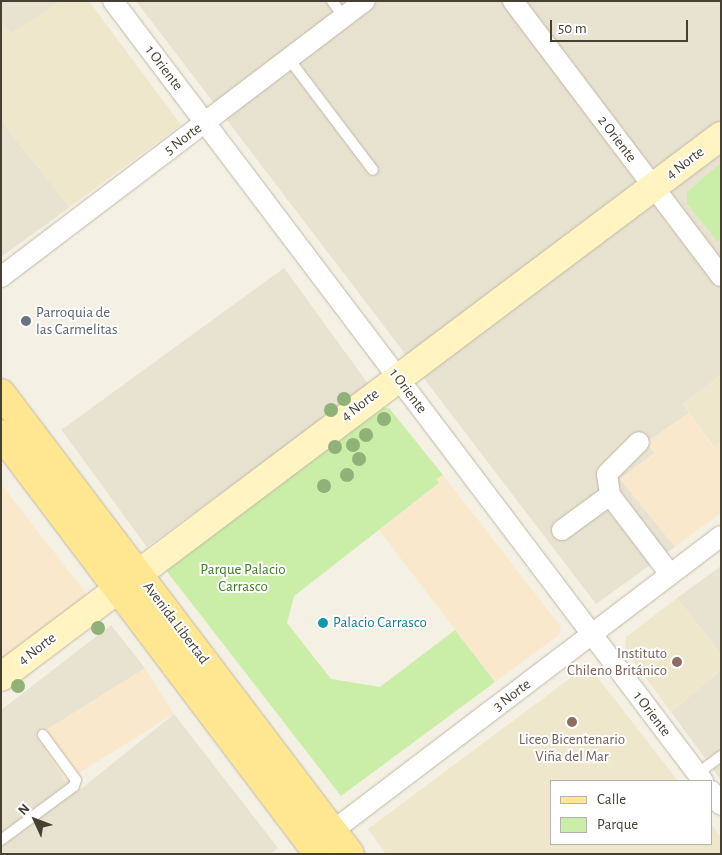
<!DOCTYPE html>
<meta charset="utf-8">
<style>
body{margin:0}
#map{position:relative;width:722px;height:855px;overflow:hidden;background:#f4f0e4;font-family:"Alegreya Sans",sans-serif}
div>[style]{position:absolute}
[style*='--x']{left:calc(var(--x)*1px);top:calc(var(--y)*1px);width:calc(var(--w)*1px);rotate:calc(var(--a)*1deg)}
.residential>*{inset:0;background:#e8e2d1;transform-origin:0 0}
.commercial>*{inset:0;background:#f9e8cc;transform-origin:0 0}
.education>*{inset:0;background:#efe7cc}
.green>*{inset:0;background:#caeda7}
.roads{filter:drop-shadow(0 0 1px #c0b8a5) drop-shadow(0 0 1px #c0b8a5)}
.lane>*{height:10px;margin:-5px;padding:0 5px;transform-origin:5px;border-radius:5px;background:#fff}
.street>*{height:20px;margin:-10px;padding:0 10px;transform-origin:10px;border-radius:10px;background:#fff}
.secondary>*{height:28px;margin:-14px;padding:0 14px;transform-origin:14px;border-radius:14px;background:#fff4c2}
.primary>*{height:28px;margin:-14px;padding:0 14px;transform-origin:14px;border-radius:14px;background:#ffe691}
.trees>*{width:14px;height:14px;margin:-7px;border-radius:50%;background:#90b178}
.dots>*{width:14px;height:14px;translate:-50% -50%;box-sizing:border-box;border:2px solid #fff;border-radius:50%}
span{translate:-50% -50%;white-space:nowrap;text-align:center;line-height:1.15;-webkit-text-stroke:4px #fff;paint-order:stroke}
.street-label{font-size:15px;color:#464033}
.worship-label{font-size:15px;color:#5b616d}
.left{translate:0 -50%;text-align:left}
.park-label{font-size:15px;color:#3e7e20}
.culture-label{font-size:15px;color:#0d838f}
.education-label{font-size:15px;color:#785e54}
.right{translate:-100% -50%;text-align:right}
.frame{position:absolute;inset:0;border:2px solid #464033;pointer-events:none}
.legend{position:absolute;left:550px;top:780px;width:162px;height:65px;box-sizing:border-box;background:#fff;border:1px solid #b5b3ad;margin:0;padding:6px 9px;list-style:none;font-size:15px;color:#464033}
.legend li{display:flex;align-items:center;gap:10px;height:25px}
.legend b{width:25px;border:1px solid #b5b3ad}
.north{position:absolute;left:10px;top:795px;width:50px;height:50px;-webkit-text-stroke:4px #fff;paint-order:stroke;rotate:313deg;font-size:14px;font-weight:700;line-height:20px;text-align:center;color:#464033}
.north::after{content:'';display:block;margin:auto;width:18px;height:22px;background:#464033;clip-path:polygon(50% 0,100% 100%,50% 72%,0 100%)}
.scale{position:absolute;left:550px;top:20px;width:138px;height:22px;box-sizing:border-box;border:2px solid #464033;border-top:0;padding-left:6px;font-size:15px;line-height:18px;white-space:nowrap;color:#464033;-webkit-text-stroke:4px #fff;paint-order:stroke}
</style>
<div id="map">
<div class="residential">
<div style="clip-path:polygon(1px 1px,61px 1px,11px 34px,1px 23px)"></div>
<div style="clip-path:polygon(136px 1px,721px 1px,721px 375px,683px 404px,689px 413px,647px 442px,655px 453px,620px 479px,675px 547px,596px 604px)"></div>
<div style="clip-path:polygon(1px 121px,70px 207px,1px 257px)"></div>
<div style="left:284px;top:268px;width:145px;height:275px;rotate:54deg"></div>
<div style="clip-path:polygon(721px 566px,721px 654px,677px 598px)"></div>
<div style="clip-path:polygon(111px 625px,145px 668px,46px 748px,81px 789px,174px 714px,278px 848px,270px 854px,1px 854px,1px 710px)"></div>
<div style="clip-path:polygon(721px 670px,721px 780px,671px 712px)"></div>
</div>
<div class="commercial">
<div style="clip-path:polygon(689px 413px,713px 447px,721px 442px,721px 513px,675px 547px,620px 479px,655px 454px,646px 443px)"></div>
<div style="clip-path:polygon(443px 475px,561px 627px,559px 635px,495px 682px,379px 530px,439px 484px,436px 479px)"></div>
<div style="clip-path:polygon(1px 484px,88px 596px,1px 662px)"></div>
<div style="left:145px;top:668px;width:54px;height:128px;rotate:58deg"></div>
</div>
<div class="education">
<div style="clip-path:polygon(61px 1px,89px 1px,181px 125px,70px 207px,1px 121px,1px 23px,11px 33px)"></div>
<div style="clip-path:polygon(721px 375px,721px 442px,714px 447px,683px 404px)"></div>
<div style="clip-path:polygon(677px 598px,721px 654px,721px 670px,671px 712px,625px 650px,626px 637px)"></div>
<div style="clip-path:polygon(588px 665px,678px 781px,551px 781px,551px 844px,711px 844px,711px 824px,721px 837px,721px 854px,386px 854px,368px 829px)"></div>
</div>
<div class="green">
<div style="clip-path:polygon(721px 163px,721px 239px,717px 241px,687px 203px,687px 192px)"></div>
<div style="clip-path:polygon(376px 407px,389px 408px,443px 475px,436px 479px,439px 483px,294px 596px,287px 623px,331px 679px,380px 687px,455px 630px,495px 682px,341px 796px,165px 569px)"></div>
</div>
<div class="roads">
<div class="lane">
<div style="--x:332;--y:1;--w:20;--a:53"></div>
<div style="--x:289;--y:59;--w:139;--a:52.9"></div>
<div style="--x:697;--y:774;--w:30;--a:-37"></div>
<div style="--x:1;--y:840;--w:91;--a:-36.5"></div>
<div style="--x:74;--y:786;--w:6;--a:-72"></div>
<div style="--x:76;--y:780;--w:56;--a:-126.3"></div>
</div>
<div class="street">
<div style="--x:113;--y:1;--w:978;--a:52.9"></div>
<div style="--x:513;--y:1;--w:345;--a:52.9"></div>
<div style="--x:1;--y:277;--w:457;--a:-37.2"></div>
<div style="--x:610;--y:495;--w:21;--a:-98"></div>
<div style="--x:607;--y:474;--w:45;--a:-45"></div>
<div style="--x:562;--y:530;--w:59;--a:-36.1"></div>
<div style="--x:610;--y:495;--w:99;--a:52.8"></div>
<div style="--x:711;--y:791;--w:17;--a:54"></div>
<div style="--x:322;--y:839;--w:501;--a:-37.21"></div>
</div>
<div class="secondary">
<div style="--x:1;--y:677;--w:901;--a:-36.92"></div>
</div>
<div class="primary">
<div style="--x:1;--y:393;--w:578;--a:52.87"></div>
<div style="--x:1;--y:434;--w:526;--a:52.96"></div>
</div>
</div>
<div class="trees">
<div style="left:344px;top:399px"></div>
<div style="left:331px;top:410px"></div>
<div style="left:384px;top:419px"></div>
<div style="left:366px;top:435px"></div>
<div style="left:353px;top:445px"></div>
<div style="left:335px;top:447px"></div>
<div style="left:359px;top:459px"></div>
<div style="left:347px;top:475px"></div>
<div style="left:324px;top:486px"></div>
<div style="left:98px;top:628px"></div>
<div style="left:18px;top:686px"></div>
</div>
<div class="dots">
<div style="left:26px;top:321px;background:#6b7280"></div>
<div style="left:323px;top:623px;background:#0f9aa8"></div>
<div style="left:677px;top:662px;background:#8d6e63"></div>
<div style="left:572px;top:722px;background:#8d6e63"></div>
</div>
<div class="street-label">
<span style="left:164px;top:68px;rotate:53deg">1 Oriente</span>
<span style="left:183px;top:139px;rotate:-37deg">5 Norte</span>
<span style="left:617px;top:139px;rotate:53deg">2 Oriente</span>
<span style="left:685px;top:163px;rotate:-37deg">4 Norte</span>
<span style="left:408px;top:391px;rotate:53deg">1 Oriente</span>
<span style="left:360px;top:405px;rotate:-37deg">4 Norte</span>
<span style="left:176px;top:623px;rotate:53deg">Avenida Libertad</span>
<span style="left:37px;top:649px;rotate:-37deg">4 Norte</span>
<span style="left:512px;top:695px;rotate:-37deg">3 Norte</span>
<span style="left:652px;top:714px;rotate:53deg">1 Oriente</span>
</div>
<div class="worship-label">
<span class="left" style="left:36px;top:321px">Parroquia de<br>las Carmelitas</span>
</div>
<div class="park-label">
<span style="left:243px;top:578px">Parque Palacio<br>Carrasco</span>
</div>
<div class="culture-label">
<span class="left" style="left:333px;top:623px">Palacio Carrasco</span>
</div>
<div class="education-label">
<span class="right" style="left:667px;top:662px">Instituto<br>Chileno Británico</span>
<span style="left:572px;top:748px">Liceo Bicentenario<br>Viña del Mar</span>
</div>
<div class="frame"></div>
<ul class="legend">
<li><b style="height:6px;background:#ffe691"></b>Calle</li>
<li><b style="height:14px;background:#caeda7"></b>Parque</li>
</ul>
<div class="north">N</div>
<div class="scale">50 m</div>
</div>
